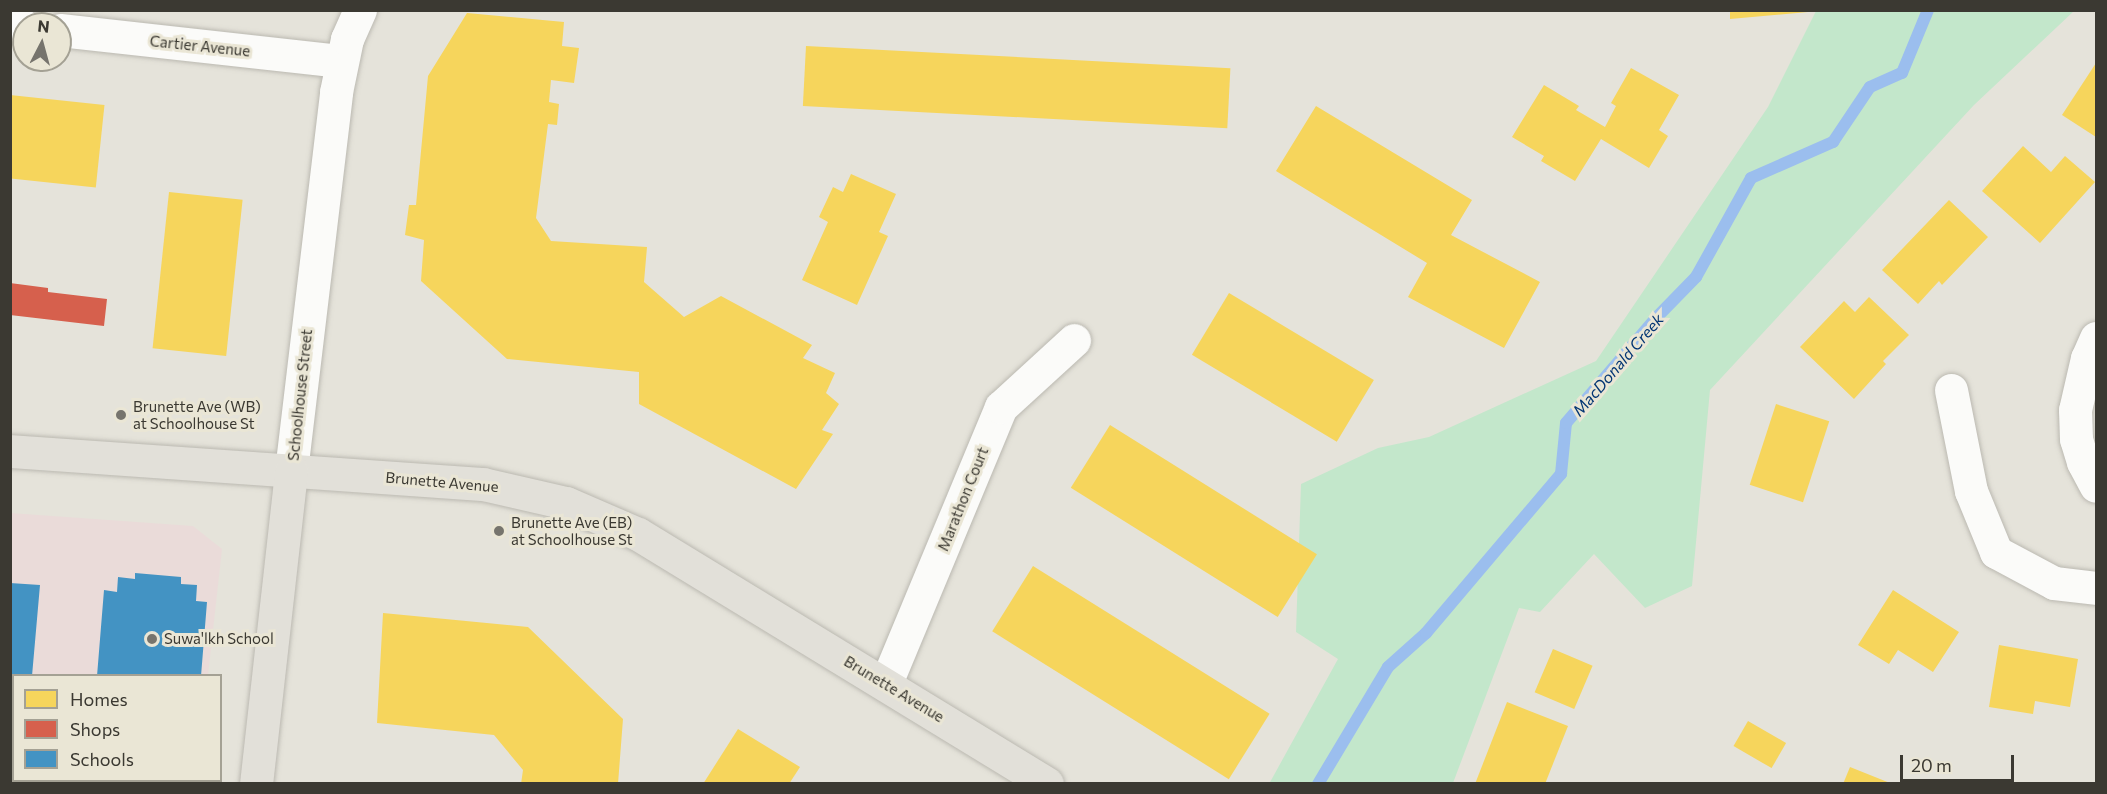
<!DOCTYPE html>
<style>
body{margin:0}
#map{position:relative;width:2107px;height:794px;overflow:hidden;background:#e5e3da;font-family:Commissioner,sans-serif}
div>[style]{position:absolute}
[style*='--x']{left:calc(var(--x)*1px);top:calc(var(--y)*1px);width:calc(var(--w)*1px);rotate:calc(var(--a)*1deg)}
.education>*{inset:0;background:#eadbd9}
.green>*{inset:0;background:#c3e7cb}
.homes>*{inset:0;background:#f6d55c;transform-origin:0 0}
.shops>*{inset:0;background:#d6604d}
.schools>*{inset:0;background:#4393c3}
.stream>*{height:12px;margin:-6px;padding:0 6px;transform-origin:6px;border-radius:6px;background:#9bbeee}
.roads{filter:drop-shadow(0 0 2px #bbb9b1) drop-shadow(0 0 2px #bbb9b1)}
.minor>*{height:33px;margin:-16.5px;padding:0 16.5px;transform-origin:16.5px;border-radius:16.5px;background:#fbfbf9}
.major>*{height:33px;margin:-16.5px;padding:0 16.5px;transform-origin:16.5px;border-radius:16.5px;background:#e2e0d9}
.dots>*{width:16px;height:16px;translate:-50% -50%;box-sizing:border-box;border:3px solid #eae6d5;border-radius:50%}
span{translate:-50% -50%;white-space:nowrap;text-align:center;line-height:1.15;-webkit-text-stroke:6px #eae6d5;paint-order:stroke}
.street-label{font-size:15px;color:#3b3932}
.poi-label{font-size:15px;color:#3b3932}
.left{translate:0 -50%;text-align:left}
.water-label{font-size:16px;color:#033573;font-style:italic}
.frame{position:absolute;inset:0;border:12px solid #3b3932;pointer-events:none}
.legend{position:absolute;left:12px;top:674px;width:210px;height:108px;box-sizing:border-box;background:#eae6d5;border:2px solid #a4a194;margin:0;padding:8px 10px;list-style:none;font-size:18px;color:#3b3932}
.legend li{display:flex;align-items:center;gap:12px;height:30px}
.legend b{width:30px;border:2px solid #a4a194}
.north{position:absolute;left:12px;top:12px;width:60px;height:60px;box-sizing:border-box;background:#eae6d5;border:2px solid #a4a194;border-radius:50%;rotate:6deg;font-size:16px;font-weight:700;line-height:24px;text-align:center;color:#3b3932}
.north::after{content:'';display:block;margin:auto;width:21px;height:27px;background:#76746d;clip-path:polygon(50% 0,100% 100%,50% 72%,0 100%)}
.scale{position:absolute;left:1900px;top:755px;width:114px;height:27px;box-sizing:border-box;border:3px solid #3b3932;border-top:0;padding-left:8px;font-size:18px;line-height:21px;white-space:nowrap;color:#3b3932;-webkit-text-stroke:4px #eae6d5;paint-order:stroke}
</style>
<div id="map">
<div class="education">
<div style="clip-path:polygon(10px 513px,193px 526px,222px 549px,208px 675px,14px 676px,14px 780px,197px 781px,197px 783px,11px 783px)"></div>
</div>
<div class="green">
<div style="clip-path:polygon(1816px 11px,2074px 11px,1974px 105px,1710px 390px,1692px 586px,1645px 608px,1594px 554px,1540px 612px,1519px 608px,1453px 783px,1269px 784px,1338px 659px,1296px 632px,1301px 484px,1378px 448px,1429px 437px,1596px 361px,1768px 107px)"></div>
</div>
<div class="homes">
<div style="clip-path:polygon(1730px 10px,1808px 10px,1808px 12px,1730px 19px)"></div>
<div style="clip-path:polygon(467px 13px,564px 22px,562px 46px,579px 48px,574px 83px,551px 80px,549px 102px,559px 104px,557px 125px,548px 124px,536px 218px,551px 241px,647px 247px,644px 282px,684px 317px,721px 296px,812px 345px,803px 358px,835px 373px,826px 393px,839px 404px,822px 430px,833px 434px,796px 489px,639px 404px,639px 372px,507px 359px,421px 281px,424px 240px,405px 235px,409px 205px,416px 205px,428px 76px)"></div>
<div style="left:806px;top:46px;width:425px;height:60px;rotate:3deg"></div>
<div style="clip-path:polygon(2096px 63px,2096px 137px,2062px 115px)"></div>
<div style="clip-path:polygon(1631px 68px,1679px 95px,1659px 130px,1668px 136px,1649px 168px,1601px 139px,1575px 181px,1541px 161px,1544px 156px,1512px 137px,1544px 85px,1579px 106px,1576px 110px,1605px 127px,1616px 106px,1611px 103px)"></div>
<div style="left:10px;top:95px;width:95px;height:83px;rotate:6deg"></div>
<div style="clip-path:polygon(1316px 106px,1472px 200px,1451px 235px,1540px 282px,1504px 348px,1408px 297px,1427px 263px,1276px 171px)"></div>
<div style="clip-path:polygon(2023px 146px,2051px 172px,2065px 156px,2095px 182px,2040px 243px,1982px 191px)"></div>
<div style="clip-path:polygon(851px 174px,896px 194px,879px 232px,888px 236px,857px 305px,802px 280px,828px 222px,819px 217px,833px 187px,843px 192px)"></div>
<div style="left:169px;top:192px;width:74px;height:157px;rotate:6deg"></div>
<div style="clip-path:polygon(1949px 200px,1988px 237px,1942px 285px,1939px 281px,1918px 304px,1882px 270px)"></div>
<div style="left:1229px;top:293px;width:169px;height:72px;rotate:31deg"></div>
<div style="clip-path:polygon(1869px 297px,1909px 335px,1883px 361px,1886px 364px,1854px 399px,1800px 347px,1844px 301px,1855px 312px)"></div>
<div style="left:1776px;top:404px;width:56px;height:85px;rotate:18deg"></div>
<div style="left:1110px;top:425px;width:244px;height:74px;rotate:32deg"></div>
<div style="left:1033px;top:566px;width:279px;height:77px;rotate:32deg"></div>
<div style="clip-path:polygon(1893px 590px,1959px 632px,1933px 672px,1898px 650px,1889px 664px,1858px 645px)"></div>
<div style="clip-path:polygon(383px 613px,528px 627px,623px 719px,618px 784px,521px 784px,523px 770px,494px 735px,377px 723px)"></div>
<div style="clip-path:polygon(1999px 645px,2078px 659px,2070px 707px,2035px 701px,2033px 714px,1989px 707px)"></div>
<div style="left:1553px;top:649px;width:43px;height:47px;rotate:23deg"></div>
<div style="clip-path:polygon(1507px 702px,1568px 726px,1545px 784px,1475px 784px)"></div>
<div style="left:1748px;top:721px;width:44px;height:29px;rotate:30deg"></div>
<div style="clip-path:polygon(738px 729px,800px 767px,789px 784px,703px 784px)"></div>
<div style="clip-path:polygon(1850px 767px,1890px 783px,1890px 784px,1843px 784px)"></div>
</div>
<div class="shops">
<div style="clip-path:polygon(10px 283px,48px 288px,48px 292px,107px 299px,104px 326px,10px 315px)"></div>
</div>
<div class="schools">
<div style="clip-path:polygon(135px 573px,181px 577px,181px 584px,197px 585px,196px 601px,207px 602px,201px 676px,97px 676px,104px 590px,117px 592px,118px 577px,135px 579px)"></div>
<div style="clip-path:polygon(10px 583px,40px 585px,32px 676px,14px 676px,14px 780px,60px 780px,60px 784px,10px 784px)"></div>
</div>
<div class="stream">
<div style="--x:1318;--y:784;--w:136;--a:-59.1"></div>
<div style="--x:1388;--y:667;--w:51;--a:-41.8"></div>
<div style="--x:1426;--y:633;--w:209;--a:-49.7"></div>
<div style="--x:1561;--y:474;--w:51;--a:-84.4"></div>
<div style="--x:1566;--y:423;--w:137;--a:-49.4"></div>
<div style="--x:1655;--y:319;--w:59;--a:-45.7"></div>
<div style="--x:1696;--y:277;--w:113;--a:-60.9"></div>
<div style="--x:1751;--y:178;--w:90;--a:-23.7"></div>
<div style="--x:1833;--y:142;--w:66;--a:-56.1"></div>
<div style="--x:1870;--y:87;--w:35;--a:-24"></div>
<div style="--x:1902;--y:73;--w:68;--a:-67.6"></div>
</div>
<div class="roads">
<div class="minor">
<div style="--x:10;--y:24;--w:14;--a:8"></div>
<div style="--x:60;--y:30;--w:283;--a:6.3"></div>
<div style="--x:2096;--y:338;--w:22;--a:114"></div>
<div style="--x:2087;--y:358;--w:53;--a:103"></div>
<div style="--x:2075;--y:410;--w:29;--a:88"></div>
<div style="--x:2076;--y:439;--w:24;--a:73"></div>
<div style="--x:2083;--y:462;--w:27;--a:62"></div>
<div style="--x:1951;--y:390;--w:103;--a:78.8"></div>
<div style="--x:1971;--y:491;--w:66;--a:67.7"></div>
<div style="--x:1996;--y:552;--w:66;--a:28.1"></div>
<div style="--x:2054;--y:583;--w:42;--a:6.8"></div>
<div style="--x:291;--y:471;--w:382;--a:-83.2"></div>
<div style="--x:336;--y:92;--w:54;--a:-78.3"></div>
<div style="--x:347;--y:39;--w:32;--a:-66"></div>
<div style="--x:886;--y:683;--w:299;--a:-67.4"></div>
<div style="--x:1001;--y:407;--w:99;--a:-42.5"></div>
</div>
<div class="major">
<div style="--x:10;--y:451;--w:474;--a:4"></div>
<div style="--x:483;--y:484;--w:85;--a:12.9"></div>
<div style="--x:566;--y:503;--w:78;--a:23.3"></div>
<div style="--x:638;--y:534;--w:479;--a:31.4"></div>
<div style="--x:256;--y:784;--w:315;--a:-83.6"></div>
</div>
</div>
<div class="dots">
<div style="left:121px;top:415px;background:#76746d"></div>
<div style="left:499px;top:531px;background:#76746d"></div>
<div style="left:152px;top:639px;background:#76746d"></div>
</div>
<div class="street-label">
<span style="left:200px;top:46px;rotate:6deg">Cartier Avenue</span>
<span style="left:300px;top:395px;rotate:-84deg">Schoolhouse Street</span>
<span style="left:442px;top:482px;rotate:5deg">Brunette Avenue</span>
<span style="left:963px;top:499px;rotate:-68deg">Marathon Court</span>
<span style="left:894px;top:689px;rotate:31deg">Brunette Avenue</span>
</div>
<div class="poi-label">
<span class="left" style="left:133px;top:415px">Brunette Ave (WB)<br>at Schoolhouse St</span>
<span class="left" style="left:511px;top:531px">Brunette Ave (EB)<br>at Schoolhouse St</span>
<span class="left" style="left:164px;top:639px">Suwa'lkh School</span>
</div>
<div class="water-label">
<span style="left:1618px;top:365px;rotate:-49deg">MacDonald Creek</span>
</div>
<div class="frame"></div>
<ul class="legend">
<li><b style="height:16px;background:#f6d55c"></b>Homes</li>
<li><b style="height:16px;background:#d6604d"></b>Shops</li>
<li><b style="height:16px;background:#4393c3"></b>Schools</li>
</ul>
<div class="north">N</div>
<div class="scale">20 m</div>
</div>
